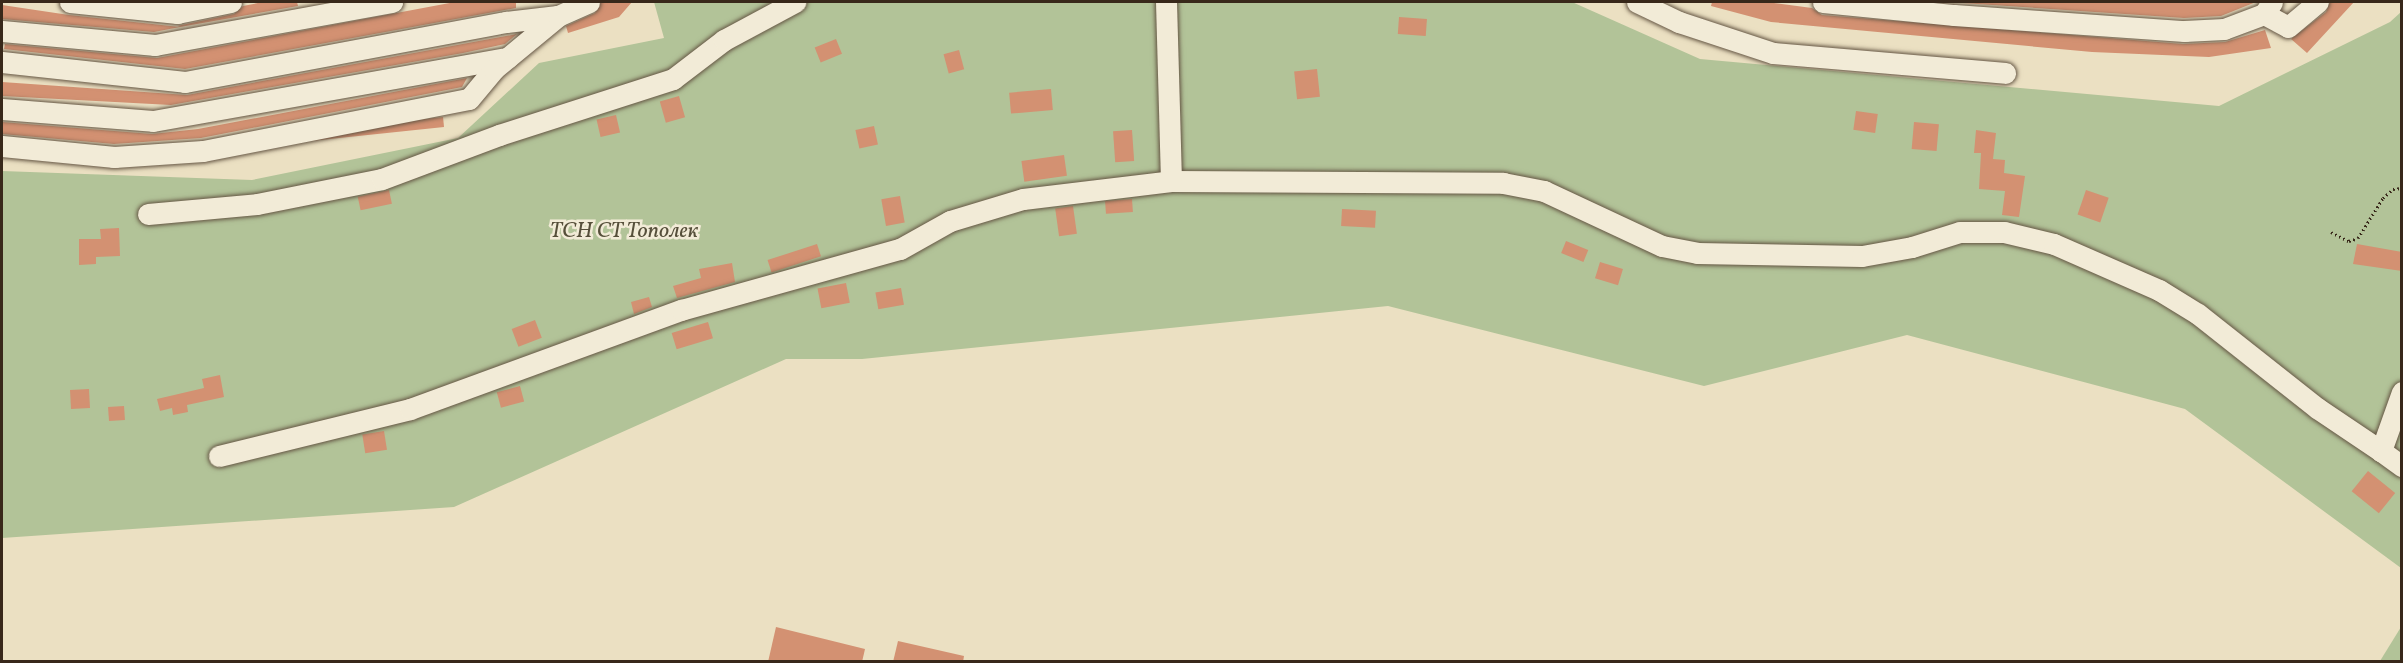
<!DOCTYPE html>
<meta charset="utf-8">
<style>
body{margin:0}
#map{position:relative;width:2403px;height:663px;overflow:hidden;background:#ebe0c2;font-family:Vollkorn,serif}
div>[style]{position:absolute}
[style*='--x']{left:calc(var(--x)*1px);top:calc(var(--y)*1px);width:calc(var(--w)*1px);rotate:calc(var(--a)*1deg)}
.green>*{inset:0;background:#b2c398}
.building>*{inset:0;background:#d39172;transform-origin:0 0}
.path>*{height:3px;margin-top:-1.5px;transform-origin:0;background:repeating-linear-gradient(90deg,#38281a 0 1.5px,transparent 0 4.5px)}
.roads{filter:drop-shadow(0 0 2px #655644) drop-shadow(0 0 2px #655644)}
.minor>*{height:21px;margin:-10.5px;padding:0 10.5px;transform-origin:10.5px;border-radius:10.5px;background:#f2ebd7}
span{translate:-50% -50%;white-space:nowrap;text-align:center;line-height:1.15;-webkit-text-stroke:5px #f2ebd7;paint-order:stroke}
.park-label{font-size:22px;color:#564f3a;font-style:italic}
.frame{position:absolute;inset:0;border:3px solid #38281a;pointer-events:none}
</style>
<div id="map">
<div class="green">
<div style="clip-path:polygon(654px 2px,1572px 2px,1700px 59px,2219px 106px,2390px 22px,2401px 12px,2401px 568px,2185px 409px,1907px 335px,1704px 386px,1388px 306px,862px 359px,786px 359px,454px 507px,2px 538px,2px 171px,252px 180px,458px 138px,539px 63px,664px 38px)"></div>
<div style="clip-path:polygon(2401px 627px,2401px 661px,2380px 661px)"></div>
</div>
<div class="building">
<div style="clip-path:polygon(263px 2px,297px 2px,298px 6px,180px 27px,177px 26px,234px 14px,243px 6px)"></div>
<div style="clip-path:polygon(455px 2px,516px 2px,516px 8px,185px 69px,4px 49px,5px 44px,157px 58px)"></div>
<div style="clip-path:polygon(601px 2px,632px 2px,619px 17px,568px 33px,566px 26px,595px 13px)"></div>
<div style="clip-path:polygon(1712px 2px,1766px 2px,1812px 8px,1822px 15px,2183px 44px,2225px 42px,2265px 30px,2271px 48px,2209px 57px,2092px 52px,1771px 22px,1711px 6px)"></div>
<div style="clip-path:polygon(1947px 2px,2256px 2px,2221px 16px,2184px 18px)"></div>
<div style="clip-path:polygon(2330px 2px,2354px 2px,2307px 53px,2291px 39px,2326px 12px)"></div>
<div style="clip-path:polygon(2px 5px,69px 15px,180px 27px,154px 32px,2px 19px)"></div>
<div style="left:1399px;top:17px;width:28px;height:17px;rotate:4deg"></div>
<div style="clip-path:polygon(517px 34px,505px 44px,463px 53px,171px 105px,2px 96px,2px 82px,187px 95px)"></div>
<div style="left:836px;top:39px;width:16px;height:23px;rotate:68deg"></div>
<div style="left:959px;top:50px;width:20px;height:16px;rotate:75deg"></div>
<div style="left:1317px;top:69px;width:28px;height:23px;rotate:84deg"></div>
<div style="clip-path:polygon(467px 78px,462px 87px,201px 138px,114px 144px,2px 134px,2px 122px,152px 134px,198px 129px)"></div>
<div style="left:1051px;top:89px;width:21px;height:42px;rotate:85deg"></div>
<div style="left:679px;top:96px;width:22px;height:20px;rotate:74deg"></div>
<div style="left:1856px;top:111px;width:22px;height:19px;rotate:8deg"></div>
<div style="left:616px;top:115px;width:18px;height:20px;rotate:77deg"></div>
<div style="left:443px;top:117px;width:10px;height:175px;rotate:84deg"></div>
<div style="left:1914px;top:122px;width:25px;height:27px;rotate:5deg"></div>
<div style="left:874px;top:126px;width:19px;height:19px;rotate:78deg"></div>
<div style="left:1132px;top:130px;width:31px;height:19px;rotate:86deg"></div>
<div style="clip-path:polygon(1976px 130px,1996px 133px,1993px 159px,2005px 160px,2004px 173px,2025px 176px,2019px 217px,2002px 215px,2005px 191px,1979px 189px,1981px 153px,1974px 153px)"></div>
<div style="left:1064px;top:155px;width:21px;height:43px;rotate:82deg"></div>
<div style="left:389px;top:190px;width:14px;height:32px;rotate:78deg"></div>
<div style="left:2086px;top:190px;width:24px;height:26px;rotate:19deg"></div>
<div style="left:900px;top:196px;width:27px;height:19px;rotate:80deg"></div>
<div style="left:1132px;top:199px;width:13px;height:27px;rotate:86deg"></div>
<div style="left:1073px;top:206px;width:28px;height:18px;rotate:82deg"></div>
<div style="left:1342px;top:209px;width:34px;height:17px;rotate:3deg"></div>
<div style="clip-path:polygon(119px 228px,120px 256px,96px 257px,96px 264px,79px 265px,79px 239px,101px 239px,100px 229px)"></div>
<div style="left:1566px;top:241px;width:24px;height:13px;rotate:22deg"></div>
<div style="left:817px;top:244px;width:13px;height:52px;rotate:72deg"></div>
<div style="clip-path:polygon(2357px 244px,2402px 252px,2402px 271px,2353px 264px)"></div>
<div style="left:1600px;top:262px;width:24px;height:17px;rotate:17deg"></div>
<div style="clip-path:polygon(732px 263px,735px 282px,677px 298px,673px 286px,701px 278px,699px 269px)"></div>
<div style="left:846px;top:283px;width:20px;height:29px;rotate:79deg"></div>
<div style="left:901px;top:288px;width:17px;height:26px;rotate:80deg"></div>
<div style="clip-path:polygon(649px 297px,652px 307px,634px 314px,631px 302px)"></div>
<div style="left:535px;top:320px;width:19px;height:25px;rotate:69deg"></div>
<div style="left:708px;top:322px;width:17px;height:38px;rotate:73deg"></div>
<div style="clip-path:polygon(220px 375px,224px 397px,187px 405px,188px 412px,173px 415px,172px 408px,160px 411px,157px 399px,204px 388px,202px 379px)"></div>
<div style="left:520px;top:386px;width:16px;height:24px;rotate:75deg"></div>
<div style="left:89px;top:389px;width:19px;height:19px;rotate:87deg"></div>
<div style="left:124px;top:406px;width:14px;height:16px;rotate:86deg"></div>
<div style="left:384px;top:431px;width:19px;height:22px;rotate:81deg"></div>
<div style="left:2368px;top:471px;width:35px;height:26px;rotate:39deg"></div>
<div style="clip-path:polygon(776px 627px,865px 649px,862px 662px,768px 662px)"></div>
<div style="clip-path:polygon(898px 641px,964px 656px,963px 662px,893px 662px)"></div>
</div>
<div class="path">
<div style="--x:2331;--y:232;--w:20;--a:27"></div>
<div style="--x:2349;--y:241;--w:9;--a:-18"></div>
<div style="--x:2358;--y:238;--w:47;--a:-58"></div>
<div style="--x:2383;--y:198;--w:13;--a:-42"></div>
<div style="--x:2393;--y:189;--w:9;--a:-6"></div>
</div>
<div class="roads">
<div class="minor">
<div style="--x:70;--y:2;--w:108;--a:5.9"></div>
<div style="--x:177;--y:13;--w:55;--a:-11.5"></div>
<div style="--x:1166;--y:2;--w:179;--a:88.4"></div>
<div style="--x:1171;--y:181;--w:332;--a:0.3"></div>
<div style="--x:1503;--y:183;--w:42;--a:11"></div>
<div style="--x:1544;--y:191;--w:130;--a:25"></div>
<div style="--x:1662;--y:246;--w:36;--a:11"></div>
<div style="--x:1697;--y:253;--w:165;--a:1"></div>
<div style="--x:1862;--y:256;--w:51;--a:-10.2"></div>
<div style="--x:1912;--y:247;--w:50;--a:-17.4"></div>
<div style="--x:1960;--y:232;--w:44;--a:0"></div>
<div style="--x:2004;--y:232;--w:51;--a:13.5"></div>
<div style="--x:2054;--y:244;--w:115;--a:23.7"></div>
<div style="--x:2159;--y:290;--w:46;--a:31.6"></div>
<div style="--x:2198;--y:314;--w:152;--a:38.3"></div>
<div style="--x:2317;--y:408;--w:77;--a:33.9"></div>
<div style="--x:1637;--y:2;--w:47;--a:25.5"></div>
<div style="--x:1679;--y:22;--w:99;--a:18.3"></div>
<div style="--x:1773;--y:53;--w:233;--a:4.9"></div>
<div style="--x:1823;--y:2;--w:132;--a:5.7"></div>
<div style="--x:1954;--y:15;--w:231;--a:4"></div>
<div style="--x:2184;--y:31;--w:40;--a:-2.9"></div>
<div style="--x:2224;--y:29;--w:43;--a:-20.6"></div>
<div style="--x:2264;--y:14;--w:14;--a:-56"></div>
<div style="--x:2264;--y:14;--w:27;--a:28"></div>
<div style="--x:2288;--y:27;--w:39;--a:-40"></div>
<div style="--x:2;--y:31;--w:154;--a:5.2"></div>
<div style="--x:155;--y:45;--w:241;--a:-10.3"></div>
<div style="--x:2;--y:62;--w:184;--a:6.2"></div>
<div style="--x:185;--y:82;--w:327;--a:-10.6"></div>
<div style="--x:506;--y:22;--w:52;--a:-6.6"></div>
<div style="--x:2;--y:109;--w:151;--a:4.5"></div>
<div style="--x:153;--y:121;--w:360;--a:-10.1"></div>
<div style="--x:2;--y:146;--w:113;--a:5.6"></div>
<div style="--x:114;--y:157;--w:89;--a:-3.9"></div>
<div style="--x:203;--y:151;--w:271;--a:-11.1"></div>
<div style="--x:469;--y:99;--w:39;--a:-50"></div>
<div style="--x:494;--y:69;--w:83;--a:-39.6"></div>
<div style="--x:558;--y:16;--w:34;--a:-24"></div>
<div style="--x:148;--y:214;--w:109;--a:-5.2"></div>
<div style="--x:257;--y:204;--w:127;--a:-11.3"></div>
<div style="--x:382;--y:179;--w:125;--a:-20.6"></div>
<div style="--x:499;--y:135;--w:183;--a:-17.8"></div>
<div style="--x:673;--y:79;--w:64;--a:-37.4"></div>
<div style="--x:724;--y:40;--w:81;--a:-28.2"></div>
<div style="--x:2402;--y:392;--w:63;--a:109.6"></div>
<div style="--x:2381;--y:451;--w:26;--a:36"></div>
<div style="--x:219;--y:456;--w:197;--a:-13.8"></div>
<div style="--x:410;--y:409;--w:289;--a:-20.1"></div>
<div style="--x:681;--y:310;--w:227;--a:-15.6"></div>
<div style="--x:900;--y:249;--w:57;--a:-29.2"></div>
<div style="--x:950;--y:221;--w:76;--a:-16.8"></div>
<div style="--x:1023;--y:199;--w:149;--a:-6.9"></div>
</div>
</div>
<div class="park-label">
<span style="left:624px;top:232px">ТСН СТ Тополек</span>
</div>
<div class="frame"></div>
</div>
